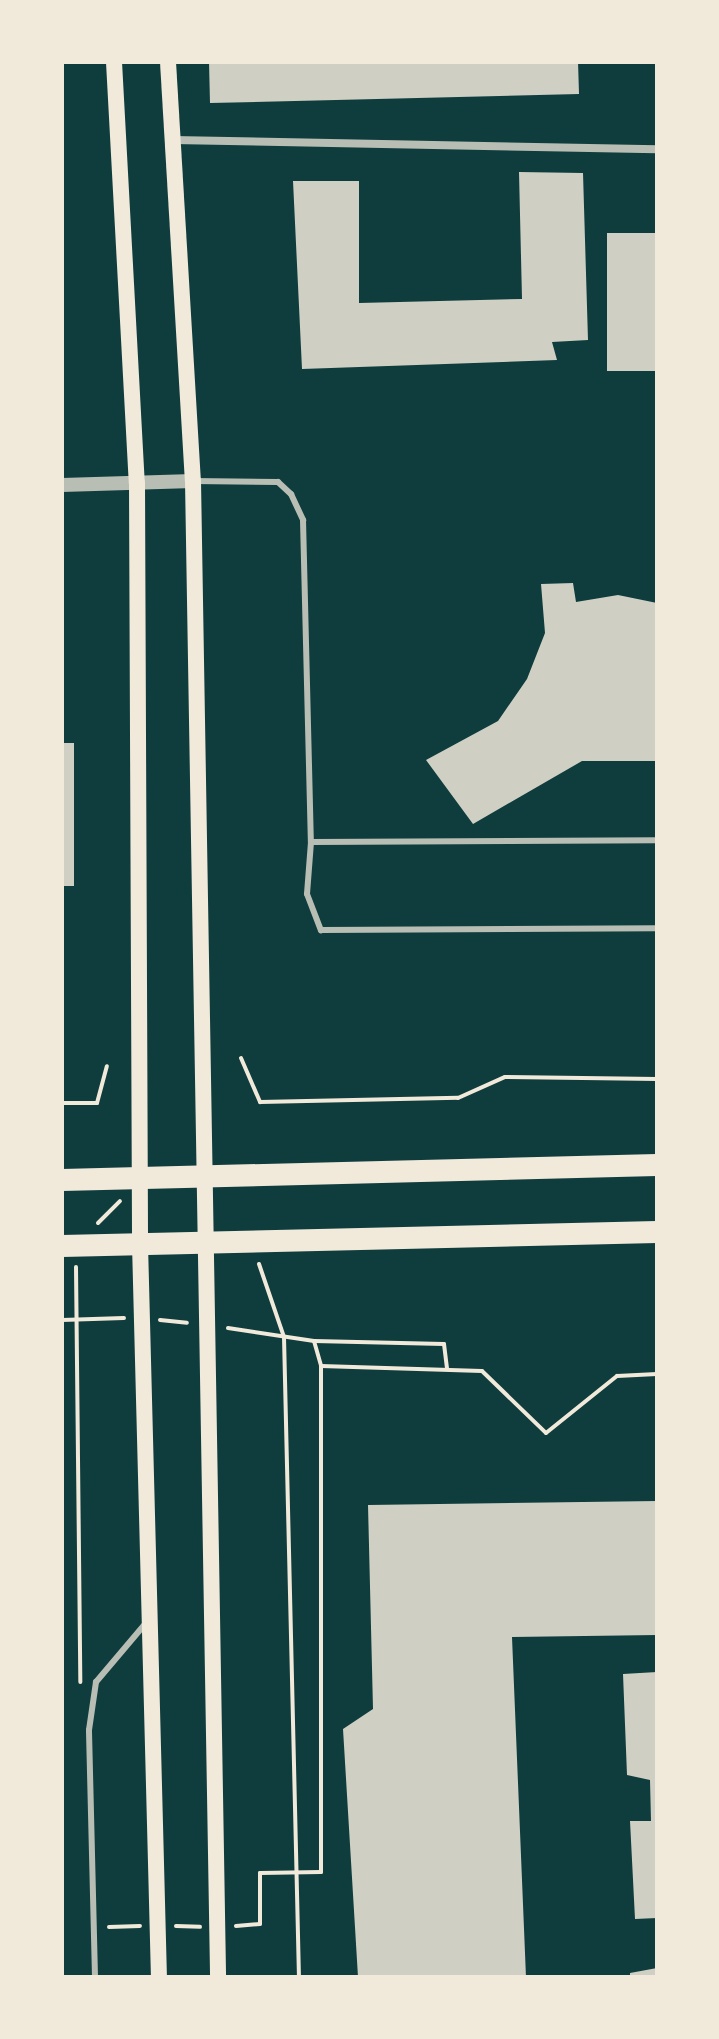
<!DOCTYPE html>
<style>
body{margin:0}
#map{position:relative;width:719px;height:2039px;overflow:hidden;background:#0f3d3e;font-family:"Public Sans",sans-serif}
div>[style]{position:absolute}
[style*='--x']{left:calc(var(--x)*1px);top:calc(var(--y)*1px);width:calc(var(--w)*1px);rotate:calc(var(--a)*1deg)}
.building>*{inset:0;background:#cfcfc3;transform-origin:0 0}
.path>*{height:4px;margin:-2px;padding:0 2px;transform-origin:2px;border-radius:2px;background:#f1e9da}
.service>*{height:6px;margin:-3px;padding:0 3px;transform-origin:3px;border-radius:3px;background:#b8beb3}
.minor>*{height:8px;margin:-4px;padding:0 4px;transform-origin:4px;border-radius:4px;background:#b8beb3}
.tertiary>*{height:14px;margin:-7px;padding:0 7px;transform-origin:7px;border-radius:7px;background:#b8beb3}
.secondary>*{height:16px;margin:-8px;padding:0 8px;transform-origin:8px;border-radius:8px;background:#f1e9da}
.trunk>*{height:22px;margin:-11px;padding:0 11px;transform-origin:11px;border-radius:11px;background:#f1e9da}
span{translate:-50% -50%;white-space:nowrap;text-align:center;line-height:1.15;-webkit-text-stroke:6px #f1e9da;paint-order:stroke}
.frame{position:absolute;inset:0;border:64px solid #f1e9da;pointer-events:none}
</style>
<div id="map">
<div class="building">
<div style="clip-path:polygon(209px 62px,578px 62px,579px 94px,210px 103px)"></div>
<div style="clip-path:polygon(519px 172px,583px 173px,588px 340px,552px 342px,557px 360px,302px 369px,293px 181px,359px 181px,359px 303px,522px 299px)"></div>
<div style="left:657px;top:233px;width:138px;height:50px;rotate:90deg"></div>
<div style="clip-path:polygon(573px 583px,576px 602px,618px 595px,657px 603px,657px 761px,582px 761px,473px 824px,426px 760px,498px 721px,527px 679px,545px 633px,541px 584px)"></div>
<div style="left:62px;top:743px;width:12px;height:143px"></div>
<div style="clip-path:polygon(657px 1501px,657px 1635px,512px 1637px,526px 1977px,358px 1977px,343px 1729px,373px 1709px,368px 1505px)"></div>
<div style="clip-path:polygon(657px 1672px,657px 1918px,635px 1919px,630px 1821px,651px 1821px,650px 1780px,627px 1775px,623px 1674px)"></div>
<div style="clip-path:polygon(657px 1968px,657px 1977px,630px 1977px,630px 1973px)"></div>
</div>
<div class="path">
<div style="--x:241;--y:1058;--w:48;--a:66.6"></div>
<div style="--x:260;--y:1102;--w:198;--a:-1.2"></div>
<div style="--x:458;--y:1098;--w:51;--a:-24.1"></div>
<div style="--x:505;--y:1077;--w:152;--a:0.8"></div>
<div style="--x:62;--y:1103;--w:35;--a:0"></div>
<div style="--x:97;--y:1103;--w:38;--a:-75"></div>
<div style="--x:98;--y:1223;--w:31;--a:-45"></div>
<div style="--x:259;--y:1264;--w:77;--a:71.1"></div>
<div style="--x:284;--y:1337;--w:640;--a:88.66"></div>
<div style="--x:76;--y:1267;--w:415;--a:89.4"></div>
<div style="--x:62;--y:1320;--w:62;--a:-1.8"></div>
<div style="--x:160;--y:1320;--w:27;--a:6"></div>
<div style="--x:228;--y:1328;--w:87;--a:8.6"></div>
<div style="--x:314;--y:1341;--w:130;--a:1.3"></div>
<div style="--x:444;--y:1344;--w:25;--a:83"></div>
<div style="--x:314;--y:1341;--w:26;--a:74"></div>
<div style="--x:176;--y:1926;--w:24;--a:2"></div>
<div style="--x:236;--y:1926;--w:24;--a:-5"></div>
<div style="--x:260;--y:1924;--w:51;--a:-90"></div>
<div style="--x:260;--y:1873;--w:61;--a:-0.9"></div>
<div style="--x:321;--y:1872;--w:506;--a:-90"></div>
<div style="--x:321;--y:1366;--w:161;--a:1.8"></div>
<div style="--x:482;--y:1371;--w:89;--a:44.1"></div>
<div style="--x:546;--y:1433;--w:91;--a:-38.8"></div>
<div style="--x:617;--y:1376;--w:40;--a:-2.9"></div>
<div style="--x:109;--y:1927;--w:31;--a:-2"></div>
</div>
<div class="service">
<div style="--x:193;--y:481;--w:85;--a:0.7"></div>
<div style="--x:278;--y:482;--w:18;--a:43"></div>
<div style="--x:291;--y:494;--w:29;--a:65"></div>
<div style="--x:303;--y:520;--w:322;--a:88.6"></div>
<div style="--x:311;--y:842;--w:52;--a:94.4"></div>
<div style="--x:307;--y:894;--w:39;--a:69"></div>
<div style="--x:321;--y:930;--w:336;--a:-0.3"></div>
<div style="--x:311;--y:842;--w:346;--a:-0.3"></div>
<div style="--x:95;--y:1977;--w:247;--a:-91.4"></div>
<div style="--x:89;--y:1730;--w:49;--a:-81.7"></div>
<div style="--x:96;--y:1682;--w:76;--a:-49.8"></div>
</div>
<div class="minor">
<div style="--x:173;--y:140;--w:484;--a:1.1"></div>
</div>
<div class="tertiary">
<div style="--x:62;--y:485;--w:131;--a:-1.7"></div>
</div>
<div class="secondary">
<div style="--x:114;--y:62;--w:422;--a:86.9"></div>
<div style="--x:137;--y:483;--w:761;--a:89.77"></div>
<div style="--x:140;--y:1244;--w:733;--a:88.52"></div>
<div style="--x:168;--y:62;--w:420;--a:86.6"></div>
<div style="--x:193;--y:481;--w:1496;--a:89.04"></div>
</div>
<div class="trunk">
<div style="--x:62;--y:1180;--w:595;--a:-1.44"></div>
<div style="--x:62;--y:1246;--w:595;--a:-1.35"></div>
</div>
<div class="frame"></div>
</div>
